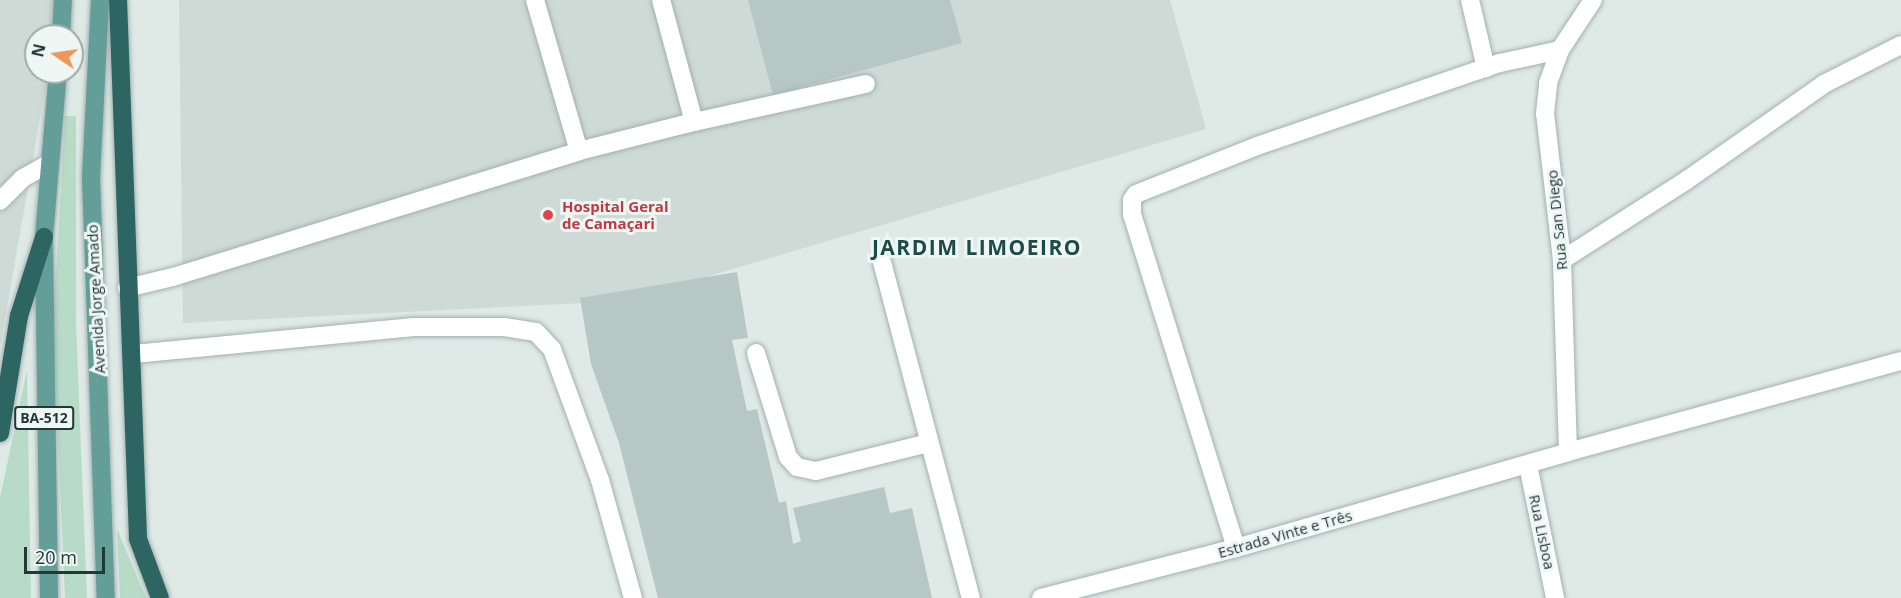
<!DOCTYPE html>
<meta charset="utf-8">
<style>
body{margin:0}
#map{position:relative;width:1901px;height:598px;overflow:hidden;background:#dfeae7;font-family:"Open Sans",sans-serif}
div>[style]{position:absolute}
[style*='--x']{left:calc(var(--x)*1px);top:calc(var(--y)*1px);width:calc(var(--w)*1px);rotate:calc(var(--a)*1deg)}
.built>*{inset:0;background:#cddad6}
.green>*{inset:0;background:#b8dbc7}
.building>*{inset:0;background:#b7c7c3}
.roads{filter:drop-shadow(0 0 2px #a2b1ae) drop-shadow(0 0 2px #a2b1ae)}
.minor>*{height:18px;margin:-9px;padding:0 9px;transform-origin:9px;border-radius:9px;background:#fff}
.major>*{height:18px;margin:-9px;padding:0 9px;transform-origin:9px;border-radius:9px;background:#649e98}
.highway>*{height:18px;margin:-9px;padding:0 9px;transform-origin:9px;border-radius:9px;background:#2d6562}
.dots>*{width:16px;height:16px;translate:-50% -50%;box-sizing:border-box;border:3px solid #eff7f4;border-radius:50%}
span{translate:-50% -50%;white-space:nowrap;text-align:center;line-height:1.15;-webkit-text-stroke:6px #eff7f4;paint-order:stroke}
.shield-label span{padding:2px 4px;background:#eff7f4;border:2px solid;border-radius:4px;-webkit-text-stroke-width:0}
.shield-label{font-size:14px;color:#213936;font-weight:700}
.health-label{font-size:15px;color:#be3a42;font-weight:700}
.left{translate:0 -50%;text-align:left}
.street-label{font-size:15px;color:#213936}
.district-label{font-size:21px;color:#1d4b47;font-weight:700;letter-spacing:1.5px}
.north{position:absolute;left:24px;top:24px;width:60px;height:60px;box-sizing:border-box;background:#eff7f4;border:2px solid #9daba8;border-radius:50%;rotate:283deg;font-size:16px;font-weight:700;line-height:24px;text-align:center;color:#213936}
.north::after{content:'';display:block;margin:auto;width:21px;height:27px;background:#ee9559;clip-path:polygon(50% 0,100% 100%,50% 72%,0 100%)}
.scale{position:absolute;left:24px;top:547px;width:81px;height:27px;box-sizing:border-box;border:3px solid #213936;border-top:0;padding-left:8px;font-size:18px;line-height:21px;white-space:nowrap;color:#213936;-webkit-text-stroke:4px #eff7f4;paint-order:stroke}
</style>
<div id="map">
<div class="built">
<div style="clip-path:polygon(0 0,56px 0,55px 36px,36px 36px,36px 72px,48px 72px,0 348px)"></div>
<div style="clip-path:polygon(179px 0,1170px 0,1206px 129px,625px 301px,183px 323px)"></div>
</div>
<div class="green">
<div style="clip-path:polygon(65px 116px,76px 116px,76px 324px,87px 598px,65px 598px,53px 325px)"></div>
<div style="clip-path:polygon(27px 370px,31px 598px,0 598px,0 498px)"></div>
<div style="clip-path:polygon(117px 529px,141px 586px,147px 598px,120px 598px)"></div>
</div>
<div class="building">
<div style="clip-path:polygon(748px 0,950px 0,962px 43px,773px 95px)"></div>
<div style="clip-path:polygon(737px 272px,748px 338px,732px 340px,747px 411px,757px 409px,779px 503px,786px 501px,793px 544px,801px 541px,793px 508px,884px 487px,890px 513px,912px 508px,932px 598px,658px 598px,619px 443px,591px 364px,580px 298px)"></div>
</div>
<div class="roads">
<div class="minor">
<div style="--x:535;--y:0;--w:157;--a:73.8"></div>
<div style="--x:1470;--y:0;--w:70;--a:76.8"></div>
<div style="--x:694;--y:122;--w:176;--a:-12.5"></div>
<div style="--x:0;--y:201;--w:33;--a:-45"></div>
<div style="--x:23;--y:178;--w:31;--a:-29"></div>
<div style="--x:1562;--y:260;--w:148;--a:-32.6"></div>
<div style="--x:1687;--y:180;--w:167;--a:-35"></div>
<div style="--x:1824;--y:84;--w:86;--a:-26.9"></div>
<div style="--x:882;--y:262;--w:348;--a:75.2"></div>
<div style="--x:127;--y:288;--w:47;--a:-13.4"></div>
<div style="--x:173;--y:277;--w:425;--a:-17.2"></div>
<div style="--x:579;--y:151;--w:119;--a:-14.2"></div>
<div style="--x:694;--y:122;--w:126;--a:-105.1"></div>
<div style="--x:756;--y:353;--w:109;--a:72.9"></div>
<div style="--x:788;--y:457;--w:13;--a:48"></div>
<div style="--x:797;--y:467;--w:19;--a:12"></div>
<div style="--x:816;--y:471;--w:115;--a:-14"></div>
<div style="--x:134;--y:354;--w:281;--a:-5.5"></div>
<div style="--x:414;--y:327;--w:90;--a:0"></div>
<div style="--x:504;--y:327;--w:32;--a:9"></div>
<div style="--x:536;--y:332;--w:23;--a:47"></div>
<div style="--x:552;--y:349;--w:140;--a:69.9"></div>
<div style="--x:600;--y:480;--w:123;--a:74.4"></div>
<div style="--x:1568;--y:452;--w:192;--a:-91.8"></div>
<div style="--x:1562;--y:260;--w:147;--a:-96.6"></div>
<div style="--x:1545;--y:114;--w:31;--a:-84"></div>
<div style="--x:1548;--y:83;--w:35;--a:-70"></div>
<div style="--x:1560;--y:50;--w:60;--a:-56.6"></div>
<div style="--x:1528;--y:465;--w:136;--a:78.5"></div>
<div style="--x:1236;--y:548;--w:349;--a:-107.3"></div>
<div style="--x:1132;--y:215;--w:15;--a:-90"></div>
<div style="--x:1132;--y:200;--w:7;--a:-56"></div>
<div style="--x:1136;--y:194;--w:130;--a:-21.6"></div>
<div style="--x:1257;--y:146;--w:257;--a:-18.9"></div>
<div style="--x:1500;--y:63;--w:61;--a:-12.2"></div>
<div style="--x:1041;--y:598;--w:201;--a:-14.4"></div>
<div style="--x:1236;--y:548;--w:346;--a:-16.1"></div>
<div style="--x:1568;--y:452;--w:345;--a:-15.3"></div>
</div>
<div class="major">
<div style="--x:100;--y:0;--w:177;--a:92.9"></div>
<div style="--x:91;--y:177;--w:421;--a:88"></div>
<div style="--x:61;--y:36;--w:36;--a:-87"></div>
<div style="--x:49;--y:598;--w:361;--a:-90.8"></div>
<div style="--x:44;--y:237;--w:166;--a:-85.2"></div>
</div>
<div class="highway">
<div style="--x:118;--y:0;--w:539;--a:87.87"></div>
<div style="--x:138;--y:539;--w:63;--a:69.6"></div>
<div style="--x:0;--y:433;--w:119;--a:-80.8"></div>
<div style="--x:19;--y:316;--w:83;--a:-72.4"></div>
</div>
</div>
<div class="dots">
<div style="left:548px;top:215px;background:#e0444e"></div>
</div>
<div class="shield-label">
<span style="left:44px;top:418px">BA-512</span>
</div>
<div class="health-label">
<span class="left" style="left:562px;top:215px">Hospital Geral<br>de Camaçari</span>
</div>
<div class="street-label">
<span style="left:1557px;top:220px;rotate:-96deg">Rua San Diego</span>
<span style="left:96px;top:299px;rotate:-93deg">Avenida Jorge Amado</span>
<span style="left:1542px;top:532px;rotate:78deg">Rua Lisboa</span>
<span style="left:1285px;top:534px;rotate:-16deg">Estrada Vinte e Três</span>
</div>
<div class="district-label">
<span style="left:977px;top:247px">JARDIM LIMOEIRO</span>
</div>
<div class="north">N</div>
<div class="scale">20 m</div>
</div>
